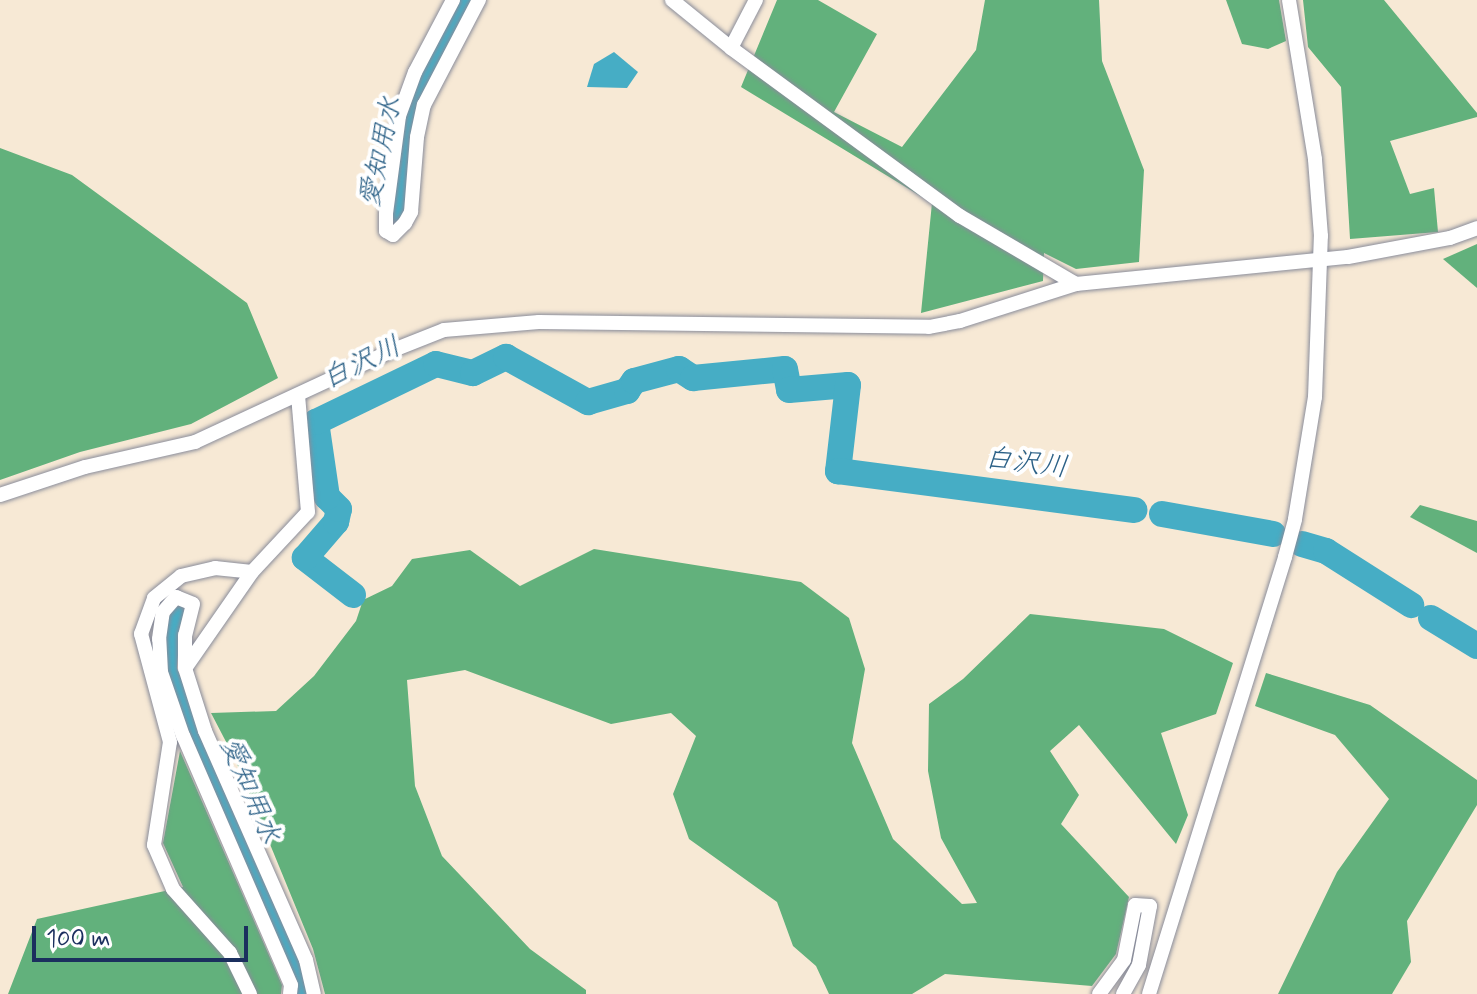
<!DOCTYPE html>
<meta charset="utf-8">
<style>
body{margin:0}
#map{position:relative;width:1477px;height:994px;overflow:hidden;background:#f7e9d5;font-family:Mynerve,"Klee One",sans-serif}
div>[style]{position:absolute}
[style*='--x']{left:calc(var(--x)*1px);top:calc(var(--y)*1px);width:calc(var(--w)*1px);rotate:calc(var(--a)*1deg)}
.forest>*{inset:0;background:#62b17c}
.water>*{inset:0;background:#46adc5}
.canal>*{height:16px;margin:-8px;padding:0 8px;transform-origin:8px;border-radius:8px;background:#46adc5}
.river>*{height:26px;margin:-13px;padding:0 13px;transform-origin:13px;border-radius:13px;background:#46adc5}
.roads{filter:drop-shadow(0 0 2px #898c9a) drop-shadow(0 0 2px #898c9a)}
.minor>*{height:14px;margin:-7px;padding:0 7px;transform-origin:7px;border-radius:7px;background:#fff}
span{translate:-50% -50%;white-space:nowrap;text-align:center;line-height:1.15;-webkit-text-stroke:8px #fff;paint-order:stroke}
.water-label{font-size:28px;color:#2c6187;font-style:italic}
.scale{position:absolute;left:32px;top:926px;width:216px;height:36px;box-sizing:border-box;border:4px solid #1b2f5e;border-top:0;padding-left:10px;font-size:24px;line-height:28px;white-space:nowrap;color:#1b2f5e;-webkit-text-stroke:6px #fff;paint-order:stroke}
</style>
<div id="map">
<div class="forest">
<div style="clip-path:polygon(777px 0,818px 0,877px 34px,834px 112px,902px 147px,976px 50px,985px 0,1099px 0,1102px 61px,1144px 170px,1139px 262px,1076px 269px,1044px 253px,1043px 281px,921px 313px,932px 203px,741px 87px)"></div>
<div style="clip-path:polygon(1226px 0,1279px 0,1286px 41px,1268px 49px,1242px 44px)"></div>
<div style="clip-path:polygon(1303px 0,1384px 0,1477px 113px,1477px 117px,1390px 141px,1410px 194px,1434px 188px,1438px 232px,1350px 239px,1341px 87px,1308px 47px)"></div>
<div style="clip-path:polygon(0 148px,72px 175px,247px 303px,278px 378px,191px 424px,80px 452px,0 480px)"></div>
<div style="clip-path:polygon(1477px 244px,1477px 288px,1443px 259px)"></div>
<div style="clip-path:polygon(1420px 505px,1477px 521px,1477px 553px,1410px 517px)"></div>
<div style="clip-path:polygon(594px 549px,801px 582px,849px 618px,865px 669px,852px 743px,893px 839px,962px 904px,977px 903px,941px 838px,928px 771px,929px 704px,963px 679px,1030px 614px,1164px 629px,1233px 663px,1216px 714px,1161px 733px,1188px 815px,1176px 844px,1079px 725px,1050px 751px,1079px 795px,1061px 824px,1129px 897px,1116px 954px,1092px 986px,945px 974px,912px 994px,829px 994px,816px 966px,793px 946px,777px 902px,689px 839px,673px 794px,696px 736px,671px 713px,611px 724px,465px 670px,407px 680px,415px 786px,442px 856px,530px 949px,586px 990px,586px 994px,325px 994px,313px 949px,235px 759px,211px 713px,276px 711px,314px 676px,356px 621px,363px 600px,392px 586px,412px 559px,470px 550px,520px 586px)"></div>
<div style="clip-path:polygon(1266px 673px,1370px 705px,1477px 780px,1477px 805px,1407px 921px,1411px 962px,1392px 994px,1278px 994px,1337px 872px,1389px 799px,1335px 735px,1255px 706px)"></div>
<div style="clip-path:polygon(180px 751px,282px 985px,281px 994px,8px 994px,37px 919px,183px 887px,163px 843px)"></div>
</div>
<div class="water">
<div style="clip-path:polygon(614px 52px,638px 72px,627px 88px,587px 87px,594px 64px)"></div>
</div>
<div class="canal">
<div style="--x:391;--y:230;--w:27;--a:-66"></div>
<div style="--x:402;--y:205;--w:97;--a:-83.5"></div>
<div style="--x:413;--y:109;--w:43;--a:-67"></div>
<div style="--x:430;--y:69;--w:79;--a:-61.2"></div>
<div style="--x:181;--y:605;--w:28;--a:108"></div>
<div style="--x:172;--y:632;--w:38;--a:95"></div>
<div style="--x:169;--y:670;--w:338;--a:67"></div>
<div style="--x:301;--y:981;--w:13;--a:94"></div>
</div>
<div class="river">
<div style="--x:1162;--y:514;--w:113;--a:10.2"></div>
<div style="--x:1302;--y:544;--w:25;--a:16"></div>
<div style="--x:1326;--y:551;--w:101;--a:32.4"></div>
<div style="--x:353;--y:595;--w:61;--a:-142.4"></div>
<div style="--x:305;--y:558;--w:48;--a:-49.3"></div>
<div style="--x:336;--y:522;--w:13;--a:-77"></div>
<div style="--x:339;--y:509;--w:17;--a:-135"></div>
<div style="--x:327;--y:497;--w:76;--a:-98.3"></div>
<div style="--x:316;--y:422;--w:133;--a:-25.8"></div>
<div style="--x:436;--y:364;--w:38;--a:14"></div>
<div style="--x:473;--y:373;--w:37;--a:-26"></div>
<div style="--x:506;--y:357;--w:94;--a:28.8"></div>
<div style="--x:588;--y:402;--w:41;--a:-15.8"></div>
<div style="--x:627;--y:391;--w:12;--a:-55"></div>
<div style="--x:634;--y:381;--w:47;--a:-14.9"></div>
<div style="--x:679;--y:369;--w:17;--a:33"></div>
<div style="--x:693;--y:378;--w:92;--a:-5.6"></div>
<div style="--x:785;--y:369;--w:21;--a:79"></div>
<div style="--x:789;--y:390;--w:59;--a:-4.8"></div>
<div style="--x:848;--y:385;--w:87;--a:96.6"></div>
<div style="--x:838;--y:471;--w:299;--a:7.5"></div>
<div style="--x:1431;--y:618;--w:54;--a:31.3"></div>
</div>
<div class="roads">
<div class="minor">
<div style="--x:453;--y:0;--w:81;--a:117.8"></div>
<div style="--x:415;--y:72;--w:47;--a:110"></div>
<div style="--x:399;--y:116;--w:98;--a:97.6"></div>
<div style="--x:386;--y:213;--w:18;--a:90"></div>
<div style="--x:386;--y:231;--w:8;--a:30"></div>
<div style="--x:393;--y:235;--w:17;--a:-45"></div>
<div style="--x:405;--y:223;--w:13;--a:-61"></div>
<div style="--x:411;--y:212;--w:75;--a:-85.4"></div>
<div style="--x:417;--y:137;--w:33;--a:-78"></div>
<div style="--x:424;--y:105;--w:119;--a:-62.4"></div>
<div style="--x:672;--y:0;--w:76;--a:39.1"></div>
<div style="--x:731;--y:48;--w:284;--a:36.3"></div>
<div style="--x:960;--y:216;--w:134;--a:30.4"></div>
<div style="--x:731;--y:48;--w:54;--a:-62.5"></div>
<div style="--x:0;--y:495;--w:89;--a:-18.2"></div>
<div style="--x:85;--y:467;--w:113;--a:-12.8"></div>
<div style="--x:195;--y:442;--w:216;--a:-24.9"></div>
<div style="--x:391;--y:351;--w:57;--a:-21.6"></div>
<div style="--x:444;--y:330;--w:95;--a:-4.8"></div>
<div style="--x:539;--y:322;--w:390;--a:0.7"></div>
<div style="--x:929;--y:327;--w:32;--a:-11"></div>
<div style="--x:960;--y:321;--w:122;--a:-17.7"></div>
<div style="--x:1076;--y:284;--w:273;--a:-5.7"></div>
<div style="--x:1348;--y:257;--w:104;--a:-10.6"></div>
<div style="--x:1450;--y:238;--w:29;--a:-20"></div>
<div style="--x:186;--y:667;--w:116;--a:-55.2"></div>
<div style="--x:252;--y:572;--w:82;--a:-47"></div>
<div style="--x:308;--y:512;--w:117;--a:-94.9"></div>
<div style="--x:250;--y:994;--w:46;--a:-116"></div>
<div style="--x:230;--y:953;--w:86;--a:-131.7"></div>
<div style="--x:173;--y:889;--w:48;--a:-113.4"></div>
<div style="--x:154;--y:845;--w:104;--a:-81.2"></div>
<div style="--x:170;--y:742;--w:112;--a:-105"></div>
<div style="--x:141;--y:634;--w:38;--a:-70"></div>
<div style="--x:154;--y:598;--w:35;--a:-39"></div>
<div style="--x:181;--y:576;--w:35;--a:-13"></div>
<div style="--x:215;--y:568;--w:37;--a:6"></div>
<div style="--x:290;--y:994;--w:9;--a:-84"></div>
<div style="--x:291;--y:985;--w:271;--a:-113.4"></div>
<div style="--x:183;--y:736;--w:68;--a:-109"></div>
<div style="--x:161;--y:672;--w:33;--a:-93"></div>
<div style="--x:159;--y:639;--w:27;--a:-82"></div>
<div style="--x:163;--y:612;--w:20;--a:-49"></div>
<div style="--x:176;--y:597;--w:18;--a:22"></div>
<div style="--x:193;--y:604;--w:32;--a:104"></div>
<div style="--x:185;--y:635;--w:33;--a:90"></div>
<div style="--x:185;--y:668;--w:66;--a:72.4"></div>
<div style="--x:205;--y:731;--w:250;--a:66.2"></div>
<div style="--x:306;--y:960;--w:35;--a:77"></div>
<div style="--x:1099;--y:994;--w:42;--a:-53.7"></div>
<div style="--x:1124;--y:960;--w:56;--a:-78.7"></div>
<div style="--x:1135;--y:905;--w:15;--a:4"></div>
<div style="--x:1150;--y:906;--w:60;--a:100.6"></div>
<div style="--x:1139;--y:965;--w:33;--a:119"></div>
<div style="--x:1149;--y:994;--w:458;--a:-72.7"></div>
<div style="--x:1285;--y:557;--w:39;--a:-75"></div>
<div style="--x:1295;--y:519;--w:124;--a:-80.7"></div>
<div style="--x:1315;--y:397;--w:161;--a:-87.9"></div>
<div style="--x:1321;--y:236;--w:77;--a:-94.5"></div>
<div style="--x:1315;--y:159;--w:161;--a:-99.3"></div>
</div>
</div>
<div class="water-label">
<span style="left:382px;top:152px;rotate:-78deg">愛知用水</span>
<span style="left:362px;top:364px;rotate:-26deg">白沢川</span>
<span style="left:1026px;top:464px;rotate:7deg">白沢川</span>
<span style="left:249px;top:791px;rotate:67deg">愛知用水</span>
</div>
<div class="scale">100 m</div>
</div>
